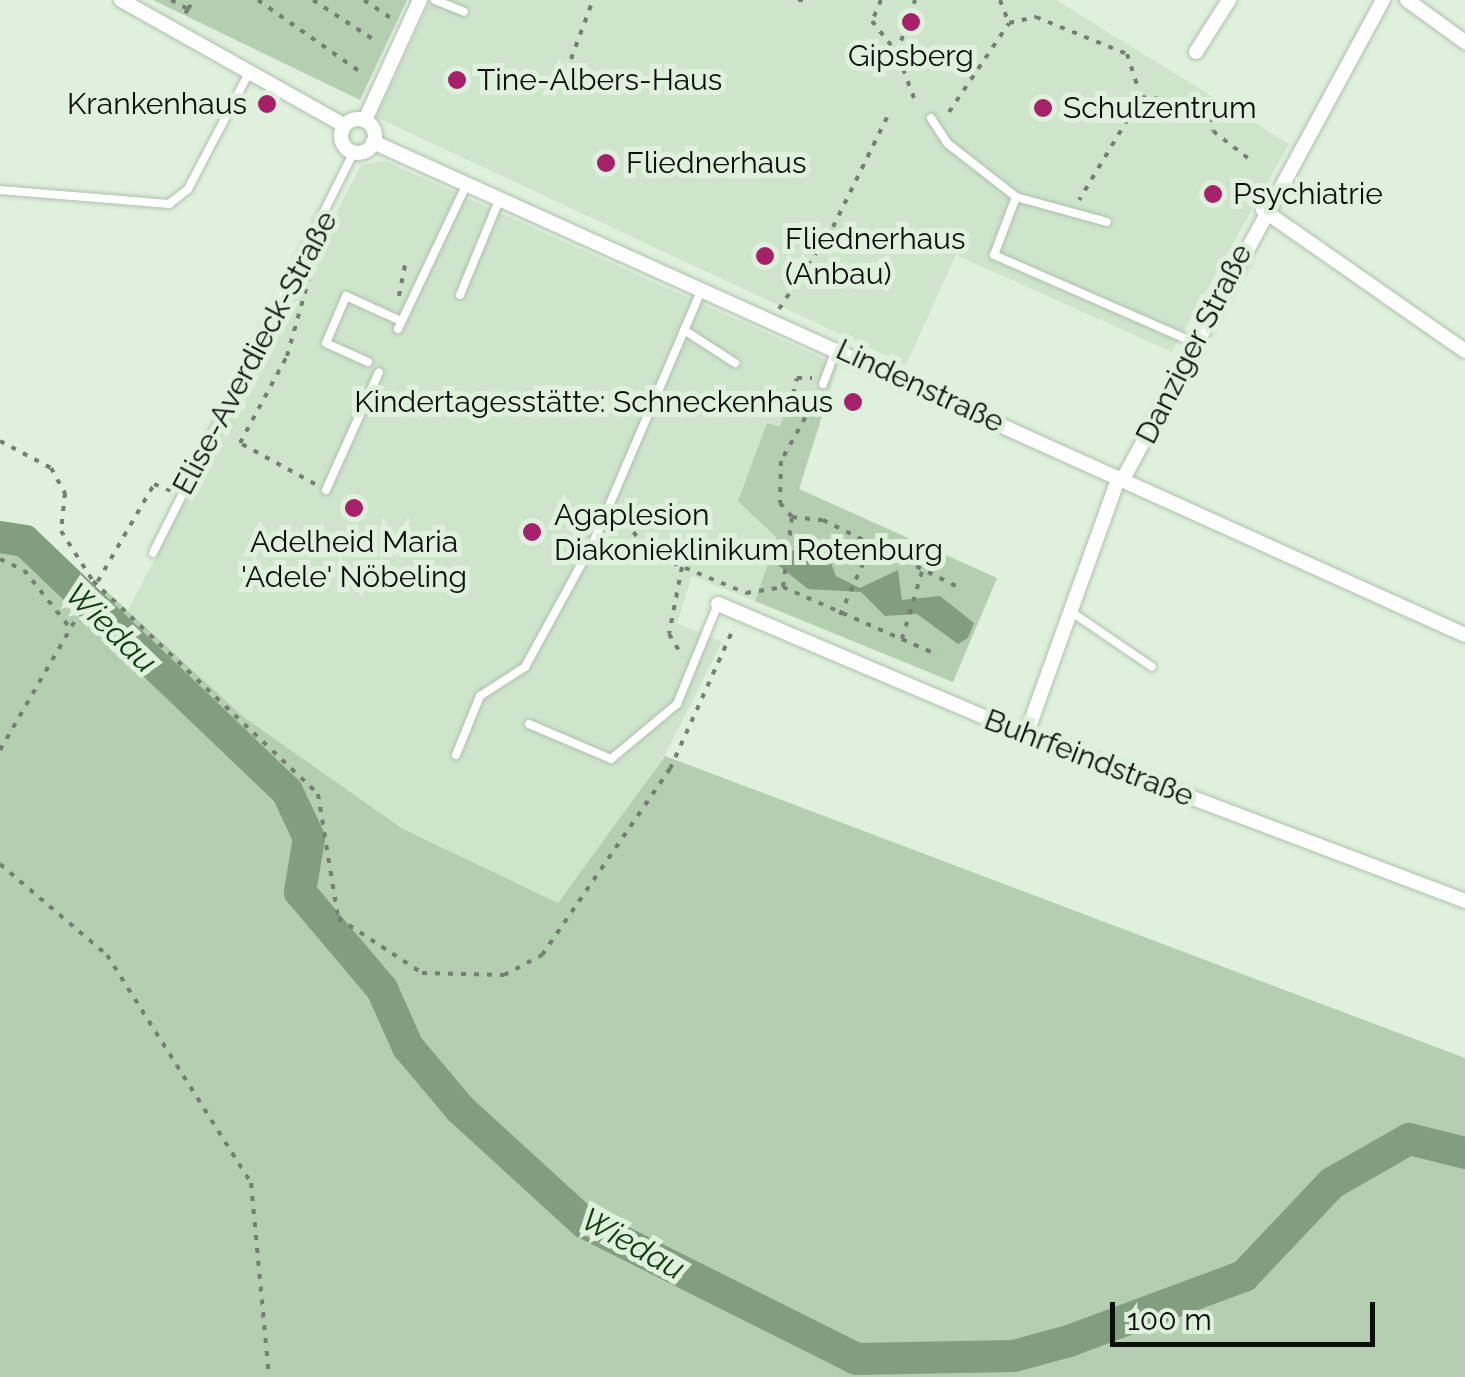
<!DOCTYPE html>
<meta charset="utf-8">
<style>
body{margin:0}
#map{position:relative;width:1465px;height:1377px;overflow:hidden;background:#dff1dd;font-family:Raleway,sans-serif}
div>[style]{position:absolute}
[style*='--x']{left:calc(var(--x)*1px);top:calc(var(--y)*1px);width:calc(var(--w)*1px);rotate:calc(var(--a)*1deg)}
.built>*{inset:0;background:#cee5cc}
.green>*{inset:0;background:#b5ceb2}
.water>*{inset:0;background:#829d7f}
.river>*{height:32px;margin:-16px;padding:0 16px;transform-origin:16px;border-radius:16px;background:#829d7f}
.path>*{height:4px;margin-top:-2px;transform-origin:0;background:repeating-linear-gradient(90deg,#737f71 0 5px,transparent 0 13px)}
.roads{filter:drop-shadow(0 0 2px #afc0ad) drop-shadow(0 0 2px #afc0ad)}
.service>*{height:8px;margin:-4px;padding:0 4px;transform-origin:4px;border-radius:4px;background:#fff}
.minor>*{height:14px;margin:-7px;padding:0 7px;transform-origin:7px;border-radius:7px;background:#fff}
.minor>.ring{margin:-7px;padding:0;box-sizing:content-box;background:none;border:14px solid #fff;border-radius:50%}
.dots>*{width:28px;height:28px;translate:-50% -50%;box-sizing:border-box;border:5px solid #dff1dd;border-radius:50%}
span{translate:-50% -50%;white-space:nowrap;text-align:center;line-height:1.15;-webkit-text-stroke:10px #dff1dd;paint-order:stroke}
.poi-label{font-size:30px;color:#0b110a}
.left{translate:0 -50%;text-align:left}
.right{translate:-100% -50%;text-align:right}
.street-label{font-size:30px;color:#0b110a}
.water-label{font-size:32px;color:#123b11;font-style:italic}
.scale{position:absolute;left:1110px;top:1302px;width:265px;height:45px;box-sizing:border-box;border:5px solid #0b110a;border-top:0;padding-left:12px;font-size:30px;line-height:35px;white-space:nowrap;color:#0b110a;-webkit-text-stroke:8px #dff1dd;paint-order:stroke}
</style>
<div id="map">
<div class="built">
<div style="clip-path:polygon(431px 0,1056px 0,1289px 144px,1172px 352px,956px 255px,906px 365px,376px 117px)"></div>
<div style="clip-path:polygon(385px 161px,838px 365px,799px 489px,997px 578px,953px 682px,692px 576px,677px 623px,722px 642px,665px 755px,559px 904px,403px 829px,245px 718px,128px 610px,361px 165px)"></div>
</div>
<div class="green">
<div style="clip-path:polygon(153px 0,407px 0,360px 100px)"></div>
<div style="clip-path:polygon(789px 397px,822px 416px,799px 489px,997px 578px,953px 682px,755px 601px,777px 538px,738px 501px,767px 423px,780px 427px)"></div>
<div style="clip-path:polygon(0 525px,30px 533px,95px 601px,103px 588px,245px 718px,403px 829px,558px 903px,665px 756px,1465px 1058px,1465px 1377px,0 1377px)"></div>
</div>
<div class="water">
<div style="clip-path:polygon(771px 549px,827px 553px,836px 576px,860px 588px,898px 570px,902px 600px,940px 596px,974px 623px,968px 638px,958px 644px,917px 614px,885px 616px,861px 592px,808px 589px,768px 557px)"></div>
</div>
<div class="river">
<div style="--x:0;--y:537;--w:25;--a:9"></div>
<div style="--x:25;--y:541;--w:362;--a:43.7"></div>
<div style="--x:287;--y:791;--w:52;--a:64.9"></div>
<div style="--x:309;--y:838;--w:55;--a:99.5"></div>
<div style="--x:300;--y:892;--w:127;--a:49.8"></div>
<div style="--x:382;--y:989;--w:64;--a:65.9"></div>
<div style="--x:408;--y:1047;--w:81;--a:50"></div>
<div style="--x:460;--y:1109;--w:169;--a:42.4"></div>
<div style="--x:585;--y:1223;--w:303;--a:26.6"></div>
<div style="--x:856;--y:1359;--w:158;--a:-1.1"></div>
<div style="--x:1014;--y:1356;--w:57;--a:-15.3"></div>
<div style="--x:1069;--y:1341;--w:187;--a:-20.4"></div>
<div style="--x:1244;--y:1276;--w:128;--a:-46.6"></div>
<div style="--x:1332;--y:1183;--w:89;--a:-29.7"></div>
<div style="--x:1409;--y:1139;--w:58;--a:14"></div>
</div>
<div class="path">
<div style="--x:171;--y:0;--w:19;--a:28"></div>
<div style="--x:188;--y:9;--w:10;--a:119"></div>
<div style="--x:258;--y:0;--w:127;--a:35.1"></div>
<div style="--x:313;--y:0;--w:75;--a:33.1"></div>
<div style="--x:364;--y:0;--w:37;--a:34"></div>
<div style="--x:798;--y:0;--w:9;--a:0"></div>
<div style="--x:881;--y:0;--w:23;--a:113"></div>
<div style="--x:872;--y:21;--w:41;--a:52"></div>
<div style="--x:1000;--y:0;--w:25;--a:69"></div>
<div style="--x:188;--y:9;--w:11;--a:-56"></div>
<div style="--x:571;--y:59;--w:63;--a:-69.6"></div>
<div style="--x:1141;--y:97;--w:68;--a:5.9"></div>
<div style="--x:1209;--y:104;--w:27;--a:82"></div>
<div style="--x:1213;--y:131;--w:46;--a:37.9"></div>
<div style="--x:914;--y:98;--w:48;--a:-110.7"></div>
<div style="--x:897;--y:53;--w:56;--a:-71.2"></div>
<div style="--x:949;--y:112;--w:107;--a:-56"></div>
<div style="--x:1009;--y:23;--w:28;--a:-13"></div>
<div style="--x:1036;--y:17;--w:98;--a:22.1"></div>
<div style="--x:1127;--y:54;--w:45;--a:72"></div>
<div style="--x:1141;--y:97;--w:120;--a:121"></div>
<div style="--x:399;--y:296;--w:36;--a:-79"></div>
<div style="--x:779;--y:309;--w:98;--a:-56.6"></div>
<div style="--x:833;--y:227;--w:127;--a:-63.8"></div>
<div style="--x:818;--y:395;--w:76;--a:119.3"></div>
<div style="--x:781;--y:461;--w:42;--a:91.4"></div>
<div style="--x:780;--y:503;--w:18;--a:49"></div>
<div style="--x:792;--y:517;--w:31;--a:6"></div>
<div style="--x:823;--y:520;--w:151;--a:26.4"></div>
<div style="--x:812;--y:409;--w:24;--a:-142"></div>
<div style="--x:793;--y:394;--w:16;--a:-76"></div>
<div style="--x:797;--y:378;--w:15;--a:0"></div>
<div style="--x:0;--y:441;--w:58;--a:27.9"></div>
<div style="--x:51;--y:468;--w:29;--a:61"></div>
<div style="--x:65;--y:493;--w:38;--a:96"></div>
<div style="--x:61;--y:531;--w:59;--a:57.4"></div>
<div style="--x:93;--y:581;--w:310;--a:43.4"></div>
<div style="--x:318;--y:794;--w:126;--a:80.8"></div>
<div style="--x:338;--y:918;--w:100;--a:33.2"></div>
<div style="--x:422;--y:973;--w:82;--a:1.4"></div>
<div style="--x:504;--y:975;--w:43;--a:-27.8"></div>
<div style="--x:542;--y:955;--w:226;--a:-55.5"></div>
<div style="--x:670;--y:769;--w:156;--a:-65.7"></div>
<div style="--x:315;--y:484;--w:85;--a:-151.3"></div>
<div style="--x:240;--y:443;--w:99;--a:-61.6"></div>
<div style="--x:287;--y:356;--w:110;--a:-74.2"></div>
<div style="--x:618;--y:511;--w:52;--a:53.6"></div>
<div style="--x:649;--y:553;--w:105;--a:22.4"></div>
<div style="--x:746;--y:593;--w:37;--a:-9"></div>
<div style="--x:0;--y:559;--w:26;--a:25"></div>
<div style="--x:24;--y:570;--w:75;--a:51.5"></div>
<div style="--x:682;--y:567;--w:68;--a:101"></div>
<div style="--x:669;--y:634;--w:26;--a:59"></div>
<div style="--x:783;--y:587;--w:169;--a:23.7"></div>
<div style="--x:783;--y:587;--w:71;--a:-82.7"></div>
<div style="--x:840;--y:615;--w:71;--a:-66"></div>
<div style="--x:902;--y:639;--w:74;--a:-73.5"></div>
<div style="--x:0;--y:750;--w:307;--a:-59.9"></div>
<div style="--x:154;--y:484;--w:18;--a:22"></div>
<div style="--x:0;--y:864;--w:140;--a:40.4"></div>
<div style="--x:107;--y:955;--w:270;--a:57.7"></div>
<div style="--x:251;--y:1183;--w:195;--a:84.7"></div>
</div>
<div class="roads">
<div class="service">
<div style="--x:435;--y:0;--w:31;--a:22"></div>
<div style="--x:931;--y:118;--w:30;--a:57"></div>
<div style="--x:947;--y:143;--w:88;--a:38"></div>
<div style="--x:1016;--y:197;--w:94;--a:15.4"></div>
<div style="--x:0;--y:190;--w:170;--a:4.7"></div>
<div style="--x:169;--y:204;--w:24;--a:-38"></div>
<div style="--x:188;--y:189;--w:131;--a:-62.3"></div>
<div style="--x:1016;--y:197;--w:62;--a:110.8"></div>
<div style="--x:994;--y:255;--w:219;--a:23.6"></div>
<div style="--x:460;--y:295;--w:105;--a:-67.6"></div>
<div style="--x:398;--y:329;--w:161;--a:-64.6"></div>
<div style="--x:684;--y:330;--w:61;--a:32.9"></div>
<div style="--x:368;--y:362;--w:46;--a:-155.7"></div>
<div style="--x:326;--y:343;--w:51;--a:-66.9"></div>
<div style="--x:346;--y:296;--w:60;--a:24.4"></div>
<div style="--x:823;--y:384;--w:34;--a:-69"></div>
<div style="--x:326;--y:490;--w:129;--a:-65.8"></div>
<div style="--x:153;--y:553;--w:449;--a:-63.4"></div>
<div style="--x:1070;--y:611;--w:99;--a:34.3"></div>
<div style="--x:529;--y:724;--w:89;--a:23.1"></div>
<div style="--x:611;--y:759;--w:86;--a:-39.8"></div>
<div style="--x:677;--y:704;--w:108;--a:-67.7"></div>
<div style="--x:456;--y:755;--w:64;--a:-67.9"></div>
<div style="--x:480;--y:696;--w:54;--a:-32.8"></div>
<div style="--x:525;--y:667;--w:141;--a:-61.3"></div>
<div style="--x:593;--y:543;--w:276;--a:-66.8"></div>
</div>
<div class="minor">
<div style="--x:121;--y:0;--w:256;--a:29.3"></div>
<div style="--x:1407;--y:0;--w:72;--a:35.9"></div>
<div style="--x:1196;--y:52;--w:62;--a:-57.6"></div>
<div class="ring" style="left:341px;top:119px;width:20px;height:20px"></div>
<div style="--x:365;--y:120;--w:132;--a:-65.4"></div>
<div style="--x:373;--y:142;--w:1198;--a:24.3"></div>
<div style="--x:1263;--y:210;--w:246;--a:34.9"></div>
<div style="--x:1123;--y:479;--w:545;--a:-61.51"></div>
<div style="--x:718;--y:604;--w:335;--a:23"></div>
<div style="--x:1026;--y:735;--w:469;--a:20.7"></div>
<div style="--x:1026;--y:735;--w:274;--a:-70.2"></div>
</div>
</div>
<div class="dots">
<div style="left:911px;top:22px;background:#a7206a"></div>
<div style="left:457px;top:80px;background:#a7206a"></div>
<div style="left:267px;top:104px;background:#a7206a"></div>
<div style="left:1043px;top:108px;background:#a7206a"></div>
<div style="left:606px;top:163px;background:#a7206a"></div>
<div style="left:1213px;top:194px;background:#a7206a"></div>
<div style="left:765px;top:256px;background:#a7206a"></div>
<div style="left:853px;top:402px;background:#a7206a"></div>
<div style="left:354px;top:508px;background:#a7206a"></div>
<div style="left:532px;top:532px;background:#a7206a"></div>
</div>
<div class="poi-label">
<span style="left:911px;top:56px">Gipsberg</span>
<span class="left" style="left:477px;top:80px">Tine-Albers-Haus</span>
<span class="right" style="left:247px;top:104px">Krankenhaus</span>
<span class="left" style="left:1063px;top:108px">Schulzentrum</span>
<span class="left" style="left:626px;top:163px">Fliednerhaus</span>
<span class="left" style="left:1233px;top:194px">Psychiatrie</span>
<span class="left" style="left:785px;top:256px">Fliednerhaus<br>(Anbau)</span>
<span class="right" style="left:833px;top:402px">Kindertagesstätte: Schneckenhaus</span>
<span class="left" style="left:554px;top:532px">Agaplesion<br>Diakonieklinikum Rotenburg</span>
<span style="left:354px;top:559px">Adelheid Maria<br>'Adele' Nöbeling</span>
</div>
<div class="street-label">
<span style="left:1194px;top:344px;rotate:-63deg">Danziger Straße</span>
<span style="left:255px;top:353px;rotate:-62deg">Elise-Averdieck-Straße</span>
<span style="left:920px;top:386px;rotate:25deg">Lindenstraße</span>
<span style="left:1089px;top:758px;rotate:21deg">Buhrfeindstraße</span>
</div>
<div class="water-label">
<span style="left:111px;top:628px;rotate:44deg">Wiedau</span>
<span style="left:633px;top:1244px;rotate:29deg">Wiedau</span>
</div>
<div class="scale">100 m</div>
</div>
